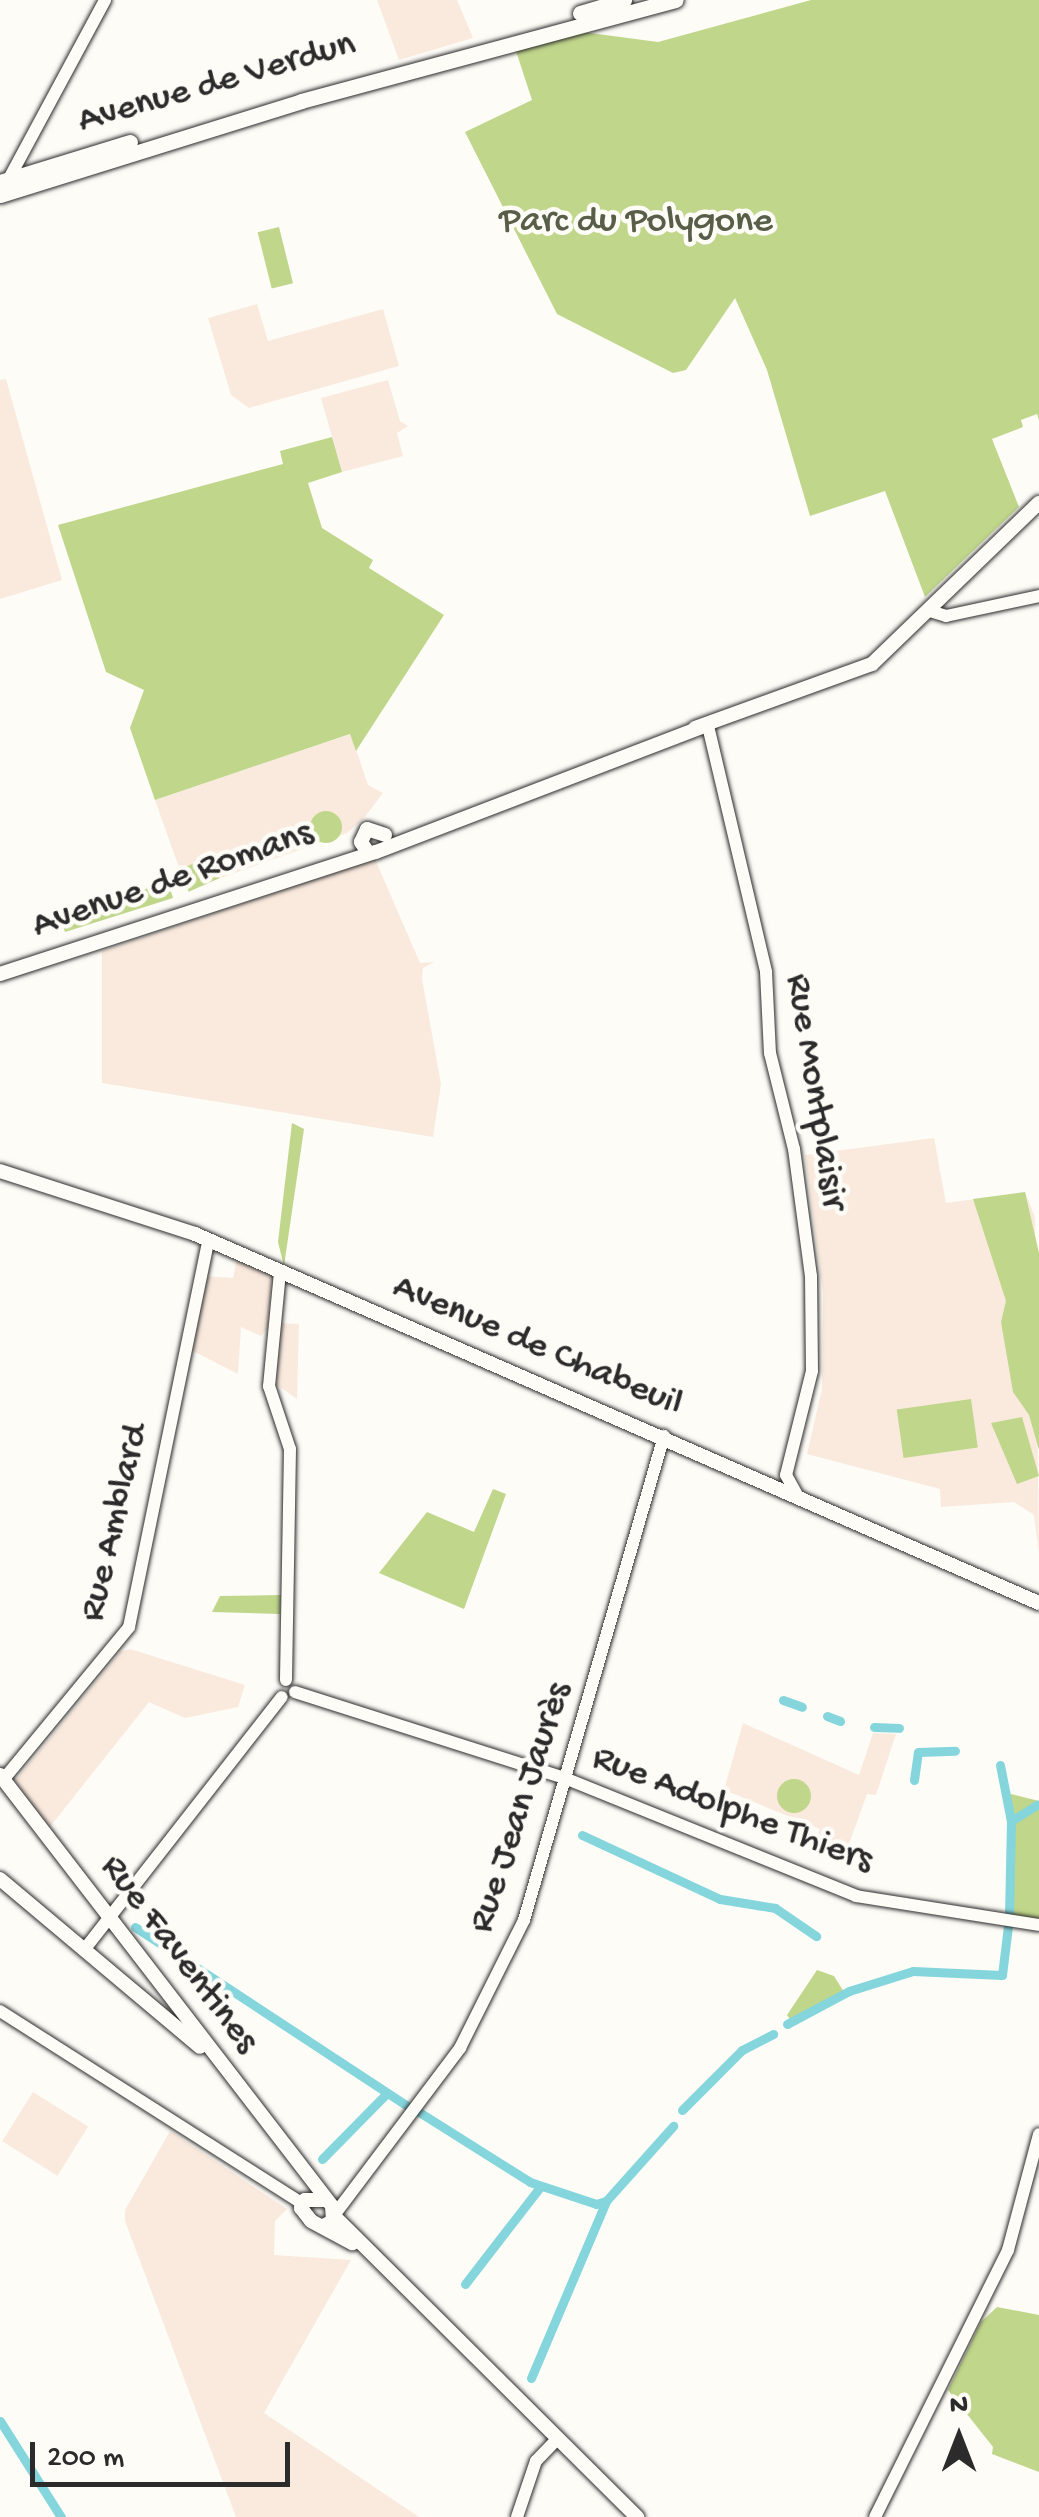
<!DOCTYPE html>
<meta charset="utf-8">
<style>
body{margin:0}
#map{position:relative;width:1039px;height:2517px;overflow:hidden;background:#fdfcf7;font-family:"Gochi Hand",sans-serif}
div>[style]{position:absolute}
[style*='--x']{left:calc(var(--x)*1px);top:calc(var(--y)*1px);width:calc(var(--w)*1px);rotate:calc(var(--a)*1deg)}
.built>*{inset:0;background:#faeade;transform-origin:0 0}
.green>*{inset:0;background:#c0d68b;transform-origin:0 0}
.round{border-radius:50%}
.canal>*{height:9px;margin:-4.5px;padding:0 4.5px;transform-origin:4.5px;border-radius:4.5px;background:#84d5dc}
.roads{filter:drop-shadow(0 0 2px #2b2b2b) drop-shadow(0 0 2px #2b2b2b)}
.tertiary>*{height:12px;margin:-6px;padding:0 6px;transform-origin:6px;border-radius:6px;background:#fdfcf7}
.secondary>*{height:14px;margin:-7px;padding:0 7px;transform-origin:7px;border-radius:7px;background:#fdfcf7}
.primary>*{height:15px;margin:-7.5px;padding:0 7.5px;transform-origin:7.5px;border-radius:7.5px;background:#fdfcf7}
span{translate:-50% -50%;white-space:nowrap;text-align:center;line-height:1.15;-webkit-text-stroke:9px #fdfcf7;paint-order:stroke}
.street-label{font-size:38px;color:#2b2b2b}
.park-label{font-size:38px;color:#585e48}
.north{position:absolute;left:909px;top:2387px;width:100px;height:100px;-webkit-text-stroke:8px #fdfcf7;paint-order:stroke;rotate:0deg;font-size:28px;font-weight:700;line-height:40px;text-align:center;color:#2b2b2b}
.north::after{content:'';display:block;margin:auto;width:35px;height:45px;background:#2b2b2b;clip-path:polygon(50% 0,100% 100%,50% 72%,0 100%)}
.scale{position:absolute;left:30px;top:2442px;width:260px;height:45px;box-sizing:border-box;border:5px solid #2b2b2b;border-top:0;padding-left:12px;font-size:30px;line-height:35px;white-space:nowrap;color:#2b2b2b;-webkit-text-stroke:8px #fdfcf7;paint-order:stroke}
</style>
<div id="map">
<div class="built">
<div style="clip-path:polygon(377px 0,457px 0,473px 38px,399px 60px)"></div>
<div style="clip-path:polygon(257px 304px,268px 341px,383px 309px,399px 366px,249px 408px,231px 395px,208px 318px)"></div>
<div style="clip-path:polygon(6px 379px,62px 580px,0 599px,0 380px)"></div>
<div style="clip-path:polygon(388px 380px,400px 421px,408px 426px,397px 433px,403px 456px,342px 472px,321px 398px)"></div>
<div style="clip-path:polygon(351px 734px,368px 785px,383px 793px,364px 818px,347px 833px,187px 890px,155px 800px)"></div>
<div style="clip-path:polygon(375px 859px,420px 963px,434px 962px,423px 968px,422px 979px,441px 1084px,433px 1137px,102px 1083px,102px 951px)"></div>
<div style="clip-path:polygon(934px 1138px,946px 1203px,1025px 1192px,1035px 1217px,1039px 1553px,1034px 1515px,1014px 1502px,941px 1507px,940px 1489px,807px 1454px,822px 1389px,823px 1294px,805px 1155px)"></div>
<div style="clip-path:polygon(237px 1259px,272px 1275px,268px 1328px,261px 1336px,241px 1327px,238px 1374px,191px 1350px,206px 1276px,233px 1278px)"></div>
<div style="clip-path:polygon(279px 1323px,299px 1324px,297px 1399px,276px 1384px)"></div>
<div style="clip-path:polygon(130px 1649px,245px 1685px,238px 1707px,185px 1718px,149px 1702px,49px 1828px,15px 1781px,120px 1652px)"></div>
<div style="clip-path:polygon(743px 1723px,859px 1775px,873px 1733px,896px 1734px,876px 1795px,867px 1794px,845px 1855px,816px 1840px,820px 1829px,724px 1790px)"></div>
<div style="left:33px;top:2092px;width:65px;height:58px;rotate:32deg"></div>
<div style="clip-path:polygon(170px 2131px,287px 2209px,275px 2221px,274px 2255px,351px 2260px,264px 2413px,419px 2517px,236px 2517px,125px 2221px,125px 2210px)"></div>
</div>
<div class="green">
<div style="clip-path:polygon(811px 0,1039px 0,1039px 420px,1037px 414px,1021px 420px,1023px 427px,992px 439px,1019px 507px,925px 597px,885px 491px,810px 516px,767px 370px,735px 298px,686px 370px,673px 373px,557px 314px,465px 132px,532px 100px,515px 48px,575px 31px,658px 42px)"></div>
<div style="left:279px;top:227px;width:58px;height:22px;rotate:76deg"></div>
<div style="clip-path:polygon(332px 437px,342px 472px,308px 483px,322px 528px,373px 560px,369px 568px,444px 615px,356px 751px,350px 734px,155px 800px,130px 728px,144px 690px,106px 672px,58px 525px,283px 464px,280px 451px)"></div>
<div class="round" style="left:310px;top:811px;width:32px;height:32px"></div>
<div style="left:210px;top:856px;width:24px;height:34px;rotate:66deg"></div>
<div style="clip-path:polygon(167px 878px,173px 898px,65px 932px,62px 924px,89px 910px,94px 916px)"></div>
<div style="clip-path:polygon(292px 1123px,304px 1129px,284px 1266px,278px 1242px)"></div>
<div style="clip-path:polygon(1025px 1192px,1039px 1253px,1039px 1450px,1029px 1415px,1013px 1392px,1001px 1322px,1006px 1301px,973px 1199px)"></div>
<div style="left:971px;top:1399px;width:49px;height:75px;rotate:82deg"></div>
<div style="clip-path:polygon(1022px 1417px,1039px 1476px,1017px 1484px,991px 1423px)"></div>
<div style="clip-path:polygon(493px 1489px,506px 1494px,464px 1609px,379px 1573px,427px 1512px,474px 1532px)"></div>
<div style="clip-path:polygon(281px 1595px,280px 1614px,212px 1612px,220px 1596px)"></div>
<div class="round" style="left:777px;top:1779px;width:34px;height:34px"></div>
<div style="clip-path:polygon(1003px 1792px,1039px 1801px,1039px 1925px,1009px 1915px,1013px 1867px)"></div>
<div style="clip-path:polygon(817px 1970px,834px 1976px,844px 1992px,791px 2021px,787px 2015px)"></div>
<div style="clip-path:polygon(997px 2307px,1039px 2315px,1039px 2472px,992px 2454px,993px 2447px,948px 2390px,981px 2322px)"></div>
</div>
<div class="canal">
<div style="--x:783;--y:1700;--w:20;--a:20"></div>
<div style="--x:827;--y:1716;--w:14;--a:21"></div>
<div style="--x:874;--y:1727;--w:25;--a:2"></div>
<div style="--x:1000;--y:1765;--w:57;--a:78.9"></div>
<div style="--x:1011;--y:1821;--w:94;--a:91.2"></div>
<div style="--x:914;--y:1780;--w:28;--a:-82"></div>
<div style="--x:918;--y:1752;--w:37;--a:-2"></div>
<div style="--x:1011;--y:1821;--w:31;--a:-32"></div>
<div style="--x:582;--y:1835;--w:152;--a:24.9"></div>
<div style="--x:720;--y:1899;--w:56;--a:9.3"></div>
<div style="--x:775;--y:1908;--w:50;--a:34.3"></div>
<div style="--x:135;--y:1927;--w:326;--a:33.3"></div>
<div style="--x:787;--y:2024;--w:70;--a:-28"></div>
<div style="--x:849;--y:1991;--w:67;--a:-17.4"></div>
<div style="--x:913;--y:1971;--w:89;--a:2.6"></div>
<div style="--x:1002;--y:1975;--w:49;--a:-83"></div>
<div style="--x:682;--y:2110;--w:85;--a:-45"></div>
<div style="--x:742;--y:2050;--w:35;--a:-27"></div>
<div style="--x:419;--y:2112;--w:131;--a:32.2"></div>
<div style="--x:530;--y:2182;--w:70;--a:18.4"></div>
<div style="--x:596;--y:2204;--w:10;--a:-17"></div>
<div style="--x:606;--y:2201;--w:101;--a:-48.2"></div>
<div style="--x:322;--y:2159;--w:91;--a:-45.4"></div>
<div style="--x:465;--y:2284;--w:123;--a:-52.3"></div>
<div style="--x:531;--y:2378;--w:192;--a:-67"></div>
<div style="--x:0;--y:2421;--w:114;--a:57.6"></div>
</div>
<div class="roads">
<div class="tertiary">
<div style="--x:5;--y:186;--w:211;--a:-61.7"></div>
<div style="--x:930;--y:611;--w:17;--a:17"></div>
<div style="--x:946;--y:616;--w:95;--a:-12.1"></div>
<div style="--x:708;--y:726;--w:253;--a:76.7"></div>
<div style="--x:766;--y:972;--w:81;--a:87.2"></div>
<div style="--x:770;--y:1053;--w:99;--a:76"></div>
<div style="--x:794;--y:1149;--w:128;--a:82.4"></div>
<div style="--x:811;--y:1276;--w:95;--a:89.4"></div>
<div style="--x:812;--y:1371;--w:107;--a:104"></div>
<div style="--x:786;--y:1475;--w:23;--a:61"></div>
<div style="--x:280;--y:1272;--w:115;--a:95.5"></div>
<div style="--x:269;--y:1386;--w:66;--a:71.6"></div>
<div style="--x:290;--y:1449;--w:231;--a:91"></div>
<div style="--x:295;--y:1692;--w:286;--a:17.7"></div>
<div style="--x:567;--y:1779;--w:312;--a:22"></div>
<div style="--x:856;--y:1896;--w:185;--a:9"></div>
<div style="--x:3;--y:1780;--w:198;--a:-50.5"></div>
<div style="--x:129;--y:1627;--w:394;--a:-78.4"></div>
<div style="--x:84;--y:1950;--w:321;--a:-52"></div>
<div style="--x:0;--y:2011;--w:357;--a:32.5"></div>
<div style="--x:335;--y:2214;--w:208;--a:-53"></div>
<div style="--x:460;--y:2048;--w:143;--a:-63.4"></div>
<div style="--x:524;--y:1920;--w:504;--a:-73.87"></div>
<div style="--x:517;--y:2517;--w:59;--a:-71.3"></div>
<div style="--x:536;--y:2461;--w:30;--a:-46"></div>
<div style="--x:875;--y:2517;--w:298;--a:-63.5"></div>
<div style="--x:1008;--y:2250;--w:120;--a:-75"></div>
</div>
<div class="secondary">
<div style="--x:695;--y:728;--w:188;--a:-19.9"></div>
<div style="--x:872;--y:664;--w:232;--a:-44"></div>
<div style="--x:367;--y:851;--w:11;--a:-124"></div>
<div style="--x:361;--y:842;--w:14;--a:-65"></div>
<div style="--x:367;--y:829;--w:19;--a:18"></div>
<div style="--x:0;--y:974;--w:395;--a:-18"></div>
<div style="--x:376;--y:852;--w:349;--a:-21"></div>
<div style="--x:0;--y:1171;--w:205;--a:17.9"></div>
<div style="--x:195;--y:1234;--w:921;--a:23.62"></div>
<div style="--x:0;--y:1775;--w:544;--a:52.39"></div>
<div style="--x:332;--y:2206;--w:15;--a:86"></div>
<div style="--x:333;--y:2221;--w:11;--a:153"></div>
<div style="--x:0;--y:1879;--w:261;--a:40"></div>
<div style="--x:325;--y:2200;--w:20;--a:180"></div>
<div style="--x:305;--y:2200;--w:9;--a:117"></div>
<div style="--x:301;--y:2208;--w:16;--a:52"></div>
<div style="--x:311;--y:2221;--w:47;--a:28.2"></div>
<div style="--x:335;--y:2217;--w:426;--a:44.8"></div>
</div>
<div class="primary">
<div style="--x:580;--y:13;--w:46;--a:-16.5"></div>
<div style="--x:0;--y:182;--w:136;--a:-17.1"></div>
<div style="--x:0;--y:195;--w:315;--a:-17.3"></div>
<div style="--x:301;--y:101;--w:388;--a:-15.1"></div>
</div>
</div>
<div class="street-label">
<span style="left:217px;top:84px;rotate:-16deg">Avenue de Verdun</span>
<span style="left:173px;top:881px;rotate:-19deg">Avenue de Romans</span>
<span style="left:814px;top:1092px;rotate:81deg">Rue Montplaisir</span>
<span style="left:537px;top:1347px;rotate:23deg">Avenue de Chabeuil</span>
<span style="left:116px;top:1523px;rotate:-77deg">Rue Amblard</span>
<span style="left:522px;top:1808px;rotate:-72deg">Rue Jean Jaurès</span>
<span style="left:732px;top:1811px;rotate:21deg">Rue Adolphe Thiers</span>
<span style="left:178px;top:1955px;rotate:53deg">Rue Faventines</span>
</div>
<div class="park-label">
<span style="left:636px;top:223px">Parc du Polygone</span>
</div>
<div class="north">N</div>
<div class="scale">200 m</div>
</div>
